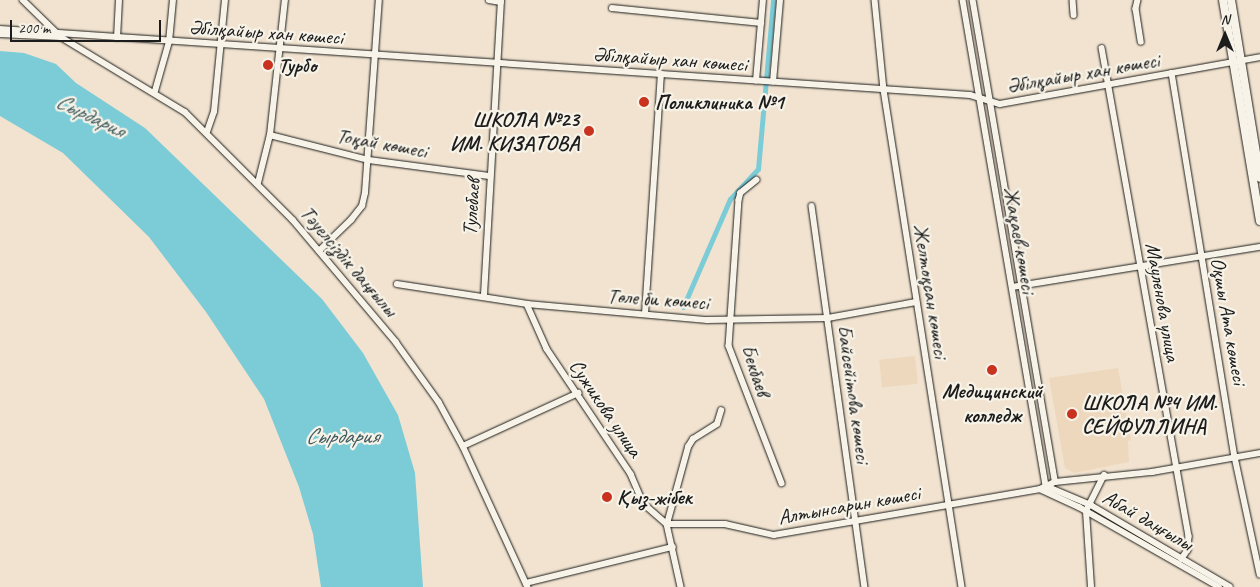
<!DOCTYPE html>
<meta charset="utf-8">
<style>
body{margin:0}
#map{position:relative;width:1260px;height:587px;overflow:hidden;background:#f1e3cf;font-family:Caveat,sans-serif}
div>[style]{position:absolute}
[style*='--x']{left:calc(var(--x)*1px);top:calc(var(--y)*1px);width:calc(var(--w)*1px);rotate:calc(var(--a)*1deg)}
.built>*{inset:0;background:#edd8bd;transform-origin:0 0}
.water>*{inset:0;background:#7cccd8}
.canal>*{height:5px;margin:-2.5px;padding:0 2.5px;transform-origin:2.5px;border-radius:2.5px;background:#7cccd8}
.roads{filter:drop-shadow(0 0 1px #1c1c1c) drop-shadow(0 0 1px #1c1c1c)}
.minor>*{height:5.5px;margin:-2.75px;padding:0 2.75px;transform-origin:2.75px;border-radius:2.75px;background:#f7f3e8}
.major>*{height:8px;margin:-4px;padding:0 4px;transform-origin:4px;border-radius:4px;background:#f7f3e8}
.dots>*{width:14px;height:14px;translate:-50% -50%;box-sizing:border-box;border:2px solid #f7f3e8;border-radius:50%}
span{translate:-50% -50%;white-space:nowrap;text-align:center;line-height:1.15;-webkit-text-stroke:4.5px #f7f3e8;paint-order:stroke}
.street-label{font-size:21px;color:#1c1c1c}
.poi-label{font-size:21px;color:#1c1c1c;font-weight:700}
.left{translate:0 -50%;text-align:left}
.right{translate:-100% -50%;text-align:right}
.water-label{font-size:22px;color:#3e5a5e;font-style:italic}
.north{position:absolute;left:1200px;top:10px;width:50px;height:50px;-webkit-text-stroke:4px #f7f3e8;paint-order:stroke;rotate:0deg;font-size:14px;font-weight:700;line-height:20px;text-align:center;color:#1c1c1c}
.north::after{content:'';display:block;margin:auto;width:18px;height:22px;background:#1c1c1c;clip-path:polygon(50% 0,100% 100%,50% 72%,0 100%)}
.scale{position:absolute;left:10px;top:20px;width:151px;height:22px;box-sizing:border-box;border:2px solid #1c1c1c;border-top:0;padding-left:6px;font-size:15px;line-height:18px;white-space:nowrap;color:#1c1c1c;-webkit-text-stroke:4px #f7f3e8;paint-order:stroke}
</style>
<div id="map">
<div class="built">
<div style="left:915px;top:356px;width:28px;height:36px;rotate:84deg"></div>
<div style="clip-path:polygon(1118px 368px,1131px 440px,1128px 441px,1129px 462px,1074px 473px,1065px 468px,1049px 378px)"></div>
</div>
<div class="water">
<div style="clip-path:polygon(0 51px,24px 53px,56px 64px,76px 83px,145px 128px,322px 299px,363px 353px,398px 415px,415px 473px,423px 587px,321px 587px,313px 534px,299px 487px,264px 399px,206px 312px,149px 237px,63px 153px,0 116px)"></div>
</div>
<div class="canal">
<div style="--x:683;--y:307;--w:118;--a:-66.5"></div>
<div style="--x:730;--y:199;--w:41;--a:-47"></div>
<div style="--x:758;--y:169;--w:170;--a:-84.9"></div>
</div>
<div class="roads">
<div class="minor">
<div style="--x:23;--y:0;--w:53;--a:44.2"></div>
<div style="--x:61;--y:37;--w:145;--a:31.2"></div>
<div style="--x:185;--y:112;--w:153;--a:45"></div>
<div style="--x:293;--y:220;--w:160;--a:49.8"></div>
<div style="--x:396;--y:342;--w:74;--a:54.4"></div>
<div style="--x:439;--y:402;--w:50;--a:61.4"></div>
<div style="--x:463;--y:446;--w:155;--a:65.3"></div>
<div style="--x:489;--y:0;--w:12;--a:9"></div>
<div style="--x:875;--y:0;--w:90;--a:84.3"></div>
<div style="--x:884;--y:90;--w:503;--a:81.08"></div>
<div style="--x:963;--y:0;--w:493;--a:80.3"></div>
<div style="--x:973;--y:0;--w:489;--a:80.3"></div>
<div style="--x:1073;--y:0;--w:15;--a:86"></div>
<div style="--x:1138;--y:0;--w:9;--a:103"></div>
<div style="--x:1136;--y:9;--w:33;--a:81"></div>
<div style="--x:612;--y:8;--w:150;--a:5.7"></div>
<div style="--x:0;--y:29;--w:972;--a:3.89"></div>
<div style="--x:970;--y:95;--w:31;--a:17"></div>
<div style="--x:1000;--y:104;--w:264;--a:-10.2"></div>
<div style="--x:0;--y:34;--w:61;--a:2.8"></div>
<div style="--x:117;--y:38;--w:38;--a:-87"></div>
<div style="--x:1102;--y:48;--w:496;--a:79.9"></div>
<div style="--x:1189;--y:536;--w:14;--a:94"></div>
<div style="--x:1188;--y:550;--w:11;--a:124"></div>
<div style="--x:1172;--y:73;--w:389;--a:80.7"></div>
<div style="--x:1235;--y:457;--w:120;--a:77.9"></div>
<div style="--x:756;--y:81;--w:81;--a:-85.1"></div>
<div style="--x:773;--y:82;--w:82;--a:-85.1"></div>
<div style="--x:155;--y:91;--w:51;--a:-74.1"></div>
<div style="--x:169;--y:42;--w:42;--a:-84.6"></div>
<div style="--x:207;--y:132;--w:21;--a:-71"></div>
<div style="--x:214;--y:112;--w:113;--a:-84.4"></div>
<div style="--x:270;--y:135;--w:102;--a:14.2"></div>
<div style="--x:369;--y:160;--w:121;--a:7.6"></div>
<div style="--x:757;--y:180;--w:21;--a:141"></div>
<div style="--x:741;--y:193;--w:7;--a:106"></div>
<div style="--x:739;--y:200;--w:146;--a:93.9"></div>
<div style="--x:729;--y:346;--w:147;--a:68.9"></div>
<div style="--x:258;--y:183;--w:49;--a:-76"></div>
<div style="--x:270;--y:135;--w:136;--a:-83.7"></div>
<div style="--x:812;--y:206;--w:385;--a:82.1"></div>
<div style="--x:319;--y:251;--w:45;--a:-44.1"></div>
<div style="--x:351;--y:220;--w:18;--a:-52"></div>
<div style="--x:362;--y:206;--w:13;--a:-77"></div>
<div style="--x:365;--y:193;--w:194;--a:-85.9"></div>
<div style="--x:397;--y:284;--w:132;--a:8.7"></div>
<div style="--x:527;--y:304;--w:181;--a:5.1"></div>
<div style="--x:707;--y:320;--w:121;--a:-0.9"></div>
<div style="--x:828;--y:318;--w:89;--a:-10.3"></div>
<div style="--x:1012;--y:287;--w:251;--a:-9.2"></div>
<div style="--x:484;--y:295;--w:295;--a:-86.7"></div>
<div style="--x:527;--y:304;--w:49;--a:66"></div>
<div style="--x:547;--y:349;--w:151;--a:56.1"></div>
<div style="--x:631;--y:474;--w:33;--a:67"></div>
<div style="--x:644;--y:504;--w:30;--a:41"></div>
<div style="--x:645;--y:314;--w:240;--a:-86.2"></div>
<div style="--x:463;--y:446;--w:127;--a:-24.7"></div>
<div style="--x:1046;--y:486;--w:49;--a:22.9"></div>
<div style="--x:1091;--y:505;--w:161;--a:30.5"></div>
<div style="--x:1040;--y:489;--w:43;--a:24.8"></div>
<div style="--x:1079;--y:507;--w:161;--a:29.7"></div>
<div style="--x:667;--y:524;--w:58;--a:0"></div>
<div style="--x:725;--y:524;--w:50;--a:12.7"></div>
<div style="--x:774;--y:535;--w:270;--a:-9.8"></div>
<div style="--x:1040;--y:489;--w:17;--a:-25"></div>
<div style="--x:1055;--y:482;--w:98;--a:-5.9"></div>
<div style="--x:1152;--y:472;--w:110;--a:-10"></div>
<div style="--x:667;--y:524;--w:80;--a:-74.7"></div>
<div style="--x:688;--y:447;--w:9;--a:-58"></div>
<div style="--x:693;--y:439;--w:28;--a:-32"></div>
<div style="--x:717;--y:424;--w:14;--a:-73"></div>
<div style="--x:667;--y:524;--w:65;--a:77.5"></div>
<div style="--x:526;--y:583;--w:151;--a:-13.8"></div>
<div style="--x:1091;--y:587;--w:76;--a:-93.8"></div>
<div style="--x:1086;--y:511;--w:40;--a:-63.4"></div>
</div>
<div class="major">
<div style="--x:1223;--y:0;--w:224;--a:80.5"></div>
<div style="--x:1231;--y:0;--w:180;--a:80.7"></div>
</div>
</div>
<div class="dots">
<div style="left:268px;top:65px;background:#c8321e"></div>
<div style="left:644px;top:102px;background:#c8321e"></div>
<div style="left:589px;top:131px;background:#c8321e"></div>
<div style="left:992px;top:370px;background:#c8321e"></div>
<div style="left:1072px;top:414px;background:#c8321e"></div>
<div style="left:607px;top:497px;background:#c8321e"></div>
</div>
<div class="street-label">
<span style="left:266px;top:32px;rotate:4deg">Әбілқайыр хан көшесі</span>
<span style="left:670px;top:59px;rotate:4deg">Әбілқайыр хан көшесі</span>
<span style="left:1083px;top:73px;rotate:-10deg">Әбілқайыр хан көшесі</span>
<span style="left:382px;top:143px;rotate:10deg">Тоқай көшесі</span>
<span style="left:471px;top:207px;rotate:-86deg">Тулебаев</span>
<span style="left:1020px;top:240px;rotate:80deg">Жақаев көшесі</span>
<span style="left:349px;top:261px;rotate:50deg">Тәуелсіздік даңғылы</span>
<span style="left:931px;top:291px;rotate:81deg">Желтоқсан көшесі</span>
<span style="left:658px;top:299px;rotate:4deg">Төле би көшесі</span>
<span style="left:1163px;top:302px;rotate:80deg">Мауленова улица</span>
<span style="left:1229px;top:321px;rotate:80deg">Оқшы Ата көшесі</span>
<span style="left:756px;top:370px;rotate:71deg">Бекбаев</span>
<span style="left:854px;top:394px;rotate:82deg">Байсейітова көшесі</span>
<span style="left:606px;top:408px;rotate:56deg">Сужикова улица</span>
<span style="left:849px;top:505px;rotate:-10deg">Алтынсарин көшесі</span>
<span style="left:1148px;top:520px;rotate:30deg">Абай даңғылы</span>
</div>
<div class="poi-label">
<span class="left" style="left:278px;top:65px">Турбо</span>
<span class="left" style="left:655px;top:102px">Поликлиника №1</span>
<span class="right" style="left:579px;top:131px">ШКОЛА №23<br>ИМ. КИЗАТОВА</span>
<span style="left:992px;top:403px">Медицинский<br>колледж</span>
<span class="left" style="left:1082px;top:414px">ШКОЛА №4 ИМ.<br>СЕЙФУЛЛИНА</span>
<span class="left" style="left:617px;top:497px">Қыз-жібек</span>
</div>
<div class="water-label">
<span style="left:90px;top:116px;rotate:26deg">Сырдария</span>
<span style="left:342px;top:437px">Сырдария</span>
</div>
<div class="north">N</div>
<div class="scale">200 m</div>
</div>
